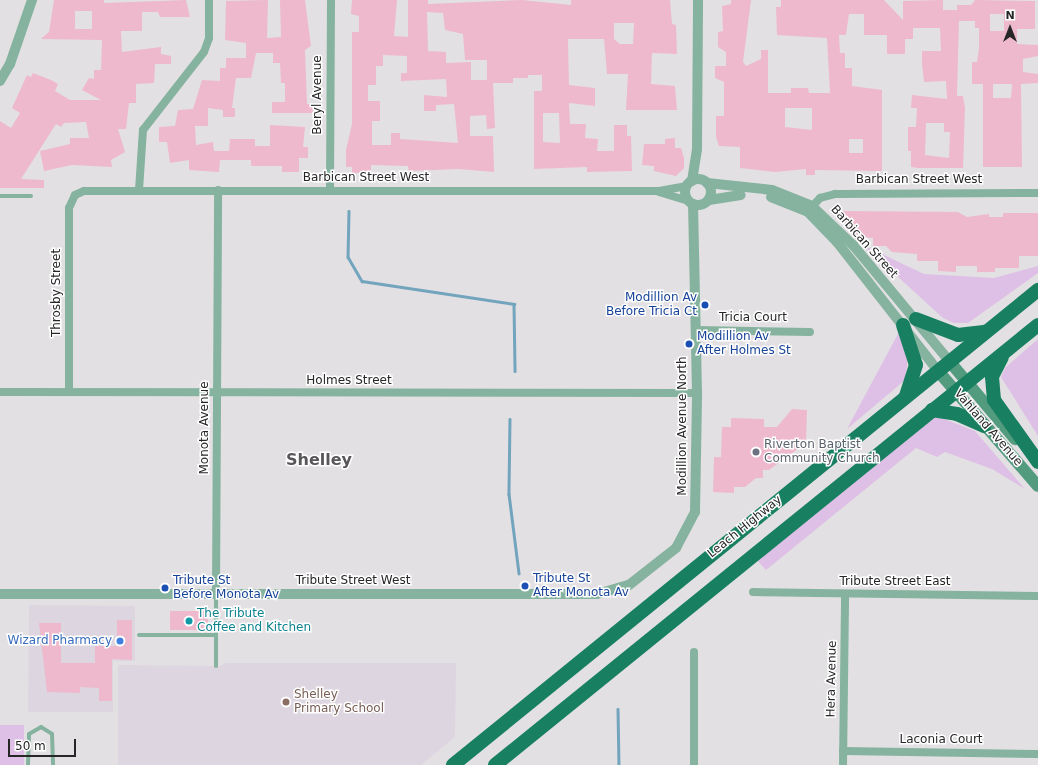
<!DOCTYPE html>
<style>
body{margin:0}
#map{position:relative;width:1038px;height:765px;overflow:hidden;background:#e3e0e3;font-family:"DejaVu Sans",sans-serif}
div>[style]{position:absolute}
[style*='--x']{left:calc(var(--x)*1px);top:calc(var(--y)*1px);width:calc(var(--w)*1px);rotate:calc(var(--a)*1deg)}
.built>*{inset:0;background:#ddd5df}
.green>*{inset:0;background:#debfe6;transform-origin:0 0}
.stream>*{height:2.5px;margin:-1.25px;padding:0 1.25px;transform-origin:1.25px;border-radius:1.25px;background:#72a4bd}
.building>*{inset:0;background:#eeb9cc;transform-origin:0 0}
.service>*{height:4px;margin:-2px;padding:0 2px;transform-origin:2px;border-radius:2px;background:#85b39f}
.minor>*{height:8px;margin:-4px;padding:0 4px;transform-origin:4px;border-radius:4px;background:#85b39f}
.tertiary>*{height:10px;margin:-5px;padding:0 5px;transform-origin:5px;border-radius:5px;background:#85b39f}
.tertiary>.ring{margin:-5px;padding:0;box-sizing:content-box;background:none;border:10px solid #85b39f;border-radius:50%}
.secondary>*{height:12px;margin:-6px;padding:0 6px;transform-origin:6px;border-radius:6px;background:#539b7f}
.trunk>*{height:14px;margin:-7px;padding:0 7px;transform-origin:7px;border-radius:7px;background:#188060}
.dots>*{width:11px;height:11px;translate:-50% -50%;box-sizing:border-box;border:2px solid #fff;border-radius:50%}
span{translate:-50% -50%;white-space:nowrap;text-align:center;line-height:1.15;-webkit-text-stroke:3px #fff;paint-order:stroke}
.street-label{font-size:12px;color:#272627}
.transit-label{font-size:12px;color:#164399}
.right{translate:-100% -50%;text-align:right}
.left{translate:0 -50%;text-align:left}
.worship-label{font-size:12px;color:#5b616d}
.culture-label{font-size:12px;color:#0d838f}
.shop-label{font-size:12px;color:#366cbe}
.education-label{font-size:12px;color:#785e54}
.district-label{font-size:16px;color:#585659;font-weight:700}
.north{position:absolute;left:990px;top:8px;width:40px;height:40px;-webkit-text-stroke:3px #fff;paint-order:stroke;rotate:0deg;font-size:11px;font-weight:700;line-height:16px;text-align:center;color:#272627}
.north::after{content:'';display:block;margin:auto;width:14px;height:18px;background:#272627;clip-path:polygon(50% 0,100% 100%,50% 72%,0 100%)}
.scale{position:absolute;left:8px;top:739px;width:68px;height:18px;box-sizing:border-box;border:2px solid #272627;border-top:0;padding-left:5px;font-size:12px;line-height:14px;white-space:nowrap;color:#272627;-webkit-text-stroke:3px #fff;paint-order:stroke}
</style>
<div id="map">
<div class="built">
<div style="clip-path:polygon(29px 605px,135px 606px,135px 661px,113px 661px,113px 712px,28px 712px)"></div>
<div style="clip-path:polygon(226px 663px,456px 663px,455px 737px,421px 765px,118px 765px,118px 665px,221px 666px)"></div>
</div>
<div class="green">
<div style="clip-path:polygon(863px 245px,924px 274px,994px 278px,1038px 266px,1038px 273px,968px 323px,954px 323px,943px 318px)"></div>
<div style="clip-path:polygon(899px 332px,909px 351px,905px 380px,847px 429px)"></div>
<div style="clip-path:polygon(1038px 339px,1038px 436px,1001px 377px,1005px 368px)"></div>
<div style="clip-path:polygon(934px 415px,975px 431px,1025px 489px,992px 469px,945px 452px,937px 457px,916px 448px,766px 570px,756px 559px)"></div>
<div style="left:0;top:725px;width:24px;height:40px"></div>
</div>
<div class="stream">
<div style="--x:349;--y:211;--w:46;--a:91.2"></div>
<div style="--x:348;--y:257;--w:28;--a:60"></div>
<div style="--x:362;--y:281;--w:154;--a:8.6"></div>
<div style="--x:514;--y:304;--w:67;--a:89.1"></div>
<div style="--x:510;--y:419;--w:75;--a:90.8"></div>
<div style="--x:509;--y:494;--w:80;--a:82.8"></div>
<div style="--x:618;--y:709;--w:56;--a:89"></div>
</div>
<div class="building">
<div style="clip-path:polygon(evenodd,54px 0,104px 0,104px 3px,186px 0,190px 17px,160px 17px,158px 12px,142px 12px,142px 31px,121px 31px,122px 52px,161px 47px,161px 54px,171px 56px,171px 64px,155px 64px,154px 83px,136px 84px,136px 103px,129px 103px,126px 129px,118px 129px,125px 152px,111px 160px,112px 167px,72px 165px,44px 171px,40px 151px,70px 144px,70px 138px,89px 138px,86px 122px,64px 123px,61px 127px,56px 124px,21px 179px,44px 180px,44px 188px,0 188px,0 121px,11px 128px,20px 113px,12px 108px,27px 75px,31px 77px,33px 73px,51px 80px,58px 84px,55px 91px,70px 100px,101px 100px,82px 90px,89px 78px,94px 79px,94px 70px,101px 70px,102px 40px,41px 39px,49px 32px,54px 0,75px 11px,92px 11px,92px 29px,75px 29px,75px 11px)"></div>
<div style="clip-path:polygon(268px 0,267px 38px,281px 37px,280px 0,305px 0,311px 46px,305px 50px,307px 104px,313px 104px,313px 113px,272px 113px,272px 102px,285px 102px,285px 83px,281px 83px,280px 63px,273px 63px,273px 53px,256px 53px,251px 78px,236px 78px,232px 108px,235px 108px,235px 117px,223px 117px,223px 110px,208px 108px,208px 126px,195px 126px,196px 145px,213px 142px,214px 151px,229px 151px,230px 139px,255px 139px,255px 146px,270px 146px,270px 125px,305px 127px,303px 147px,308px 147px,308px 158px,299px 158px,299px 172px,282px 172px,282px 166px,251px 166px,251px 160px,220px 160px,219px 172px,189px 170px,189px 160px,170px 163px,167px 142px,159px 142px,159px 127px,175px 126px,178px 110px,193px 109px,202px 80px,220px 81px,220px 68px,226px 68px,226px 58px,246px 58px,246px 43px,225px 40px,226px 1px)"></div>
<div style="clip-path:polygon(evenodd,352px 0,397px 0,394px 36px,408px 37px,408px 0,428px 0,428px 4px,522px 0,571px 5px,571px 0,670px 0,672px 24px,676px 25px,677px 54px,652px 53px,651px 84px,675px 86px,677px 110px,626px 110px,628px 74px,607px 74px,604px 39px,568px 39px,569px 85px,595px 88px,595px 106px,569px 103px,570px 124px,586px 124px,585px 138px,598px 139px,597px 151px,614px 151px,614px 125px,627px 125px,627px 136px,631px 136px,632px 171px,587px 172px,587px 167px,534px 169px,534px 91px,542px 91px,542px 75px,528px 75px,528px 78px,513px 78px,513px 83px,493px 83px,495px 128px,487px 129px,486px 115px,470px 116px,470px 136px,493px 136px,494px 172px,458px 169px,409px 171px,408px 166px,371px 165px,371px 173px,352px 173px,352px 167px,346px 167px,346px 150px,352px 124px,352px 32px,359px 32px,359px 16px,351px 14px,352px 0,427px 12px,443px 13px,445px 30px,463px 34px,465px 60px,487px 60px,487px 80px,471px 80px,471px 62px,446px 63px,446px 52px,428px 51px,427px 12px,352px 0,614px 23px,634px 23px,633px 44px,620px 44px,614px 39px,614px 23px,352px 0,383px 55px,407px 56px,407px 73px,401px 73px,401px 81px,446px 79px,447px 97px,424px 95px,424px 111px,436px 111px,436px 105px,454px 104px,458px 143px,400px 139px,400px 133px,391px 133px,391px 145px,372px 145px,372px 121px,380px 121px,380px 101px,368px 101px,368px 85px,376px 85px,376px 66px,383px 66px,383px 55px,352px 0,543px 113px,559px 113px,560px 143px,543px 142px,543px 113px)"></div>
<div style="clip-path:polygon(evenodd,731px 0,751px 0,743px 62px,746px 66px,761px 59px,761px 50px,768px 50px,768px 93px,791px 93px,791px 88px,808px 88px,809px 93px,830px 93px,827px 38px,777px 35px,776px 7px,781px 7px,781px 0,884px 0,903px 20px,903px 1px,943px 0,943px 10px,957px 10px,957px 5px,971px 5px,975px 0,1035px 1px,1035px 29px,1017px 29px,1017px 44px,1038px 45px,1038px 56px,1023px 59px,1023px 72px,1038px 74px,1038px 83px,1021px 84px,1022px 167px,983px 167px,983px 84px,972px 84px,972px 62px,977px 62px,979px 48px,979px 28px,975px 28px,975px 21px,959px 21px,957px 96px,963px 96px,965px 108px,963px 168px,918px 168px,911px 167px,911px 151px,908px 151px,908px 127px,916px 127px,917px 108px,911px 108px,912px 95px,947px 99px,946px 81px,924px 82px,922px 63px,922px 51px,941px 51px,940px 28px,913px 28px,913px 39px,905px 39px,905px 54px,887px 54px,887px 35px,864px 35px,864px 14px,849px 14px,846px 35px,839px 35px,840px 53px,845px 53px,845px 68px,852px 68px,852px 86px,882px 90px,882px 171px,815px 170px,815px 175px,806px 175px,806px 169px,775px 172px,740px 168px,740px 147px,719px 146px,716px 137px,716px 116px,724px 116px,724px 82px,715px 78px,715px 66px,726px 66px,726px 52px,718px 47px,718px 32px,723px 31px,722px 6px,731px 4px,731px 0,990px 14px,1004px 14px,1004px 31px,990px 31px,990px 14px,731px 0,993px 84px,1012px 84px,1011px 98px,993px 98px,993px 84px,731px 0,785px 108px,812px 108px,812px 130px,785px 127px,785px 108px,731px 0,926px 123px,944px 123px,944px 132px,950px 132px,949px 158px,925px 155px,926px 123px,731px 0,849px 139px,863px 139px,863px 153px,849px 153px,849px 139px)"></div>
<div style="clip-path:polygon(675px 138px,675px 148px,681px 148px,684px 158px,684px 168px,676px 176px,654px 171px,654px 166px,642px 165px,644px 144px,665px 144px,665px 139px)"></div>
<div style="clip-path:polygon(843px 211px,958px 212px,967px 217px,989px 214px,989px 217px,1003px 217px,1003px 213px,1038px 213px,1038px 256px,1019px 256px,1019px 268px,995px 268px,995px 272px,977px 272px,977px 266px,956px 266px,956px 272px,938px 271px,938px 261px,917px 261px,917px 254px,892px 252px,886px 246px,873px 246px,873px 238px,860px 237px,844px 222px)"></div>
<div style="clip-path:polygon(792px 409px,807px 410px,806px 443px,769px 470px,763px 470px,763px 478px,756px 478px,745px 487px,734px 487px,734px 493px,713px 492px,714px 457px,721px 457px,722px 427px,731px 427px,731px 418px,764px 419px,764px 427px,777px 427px)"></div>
<div style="left:208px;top:611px;width:19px;height:38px;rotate:90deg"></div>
<div style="clip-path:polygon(117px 620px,132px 620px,132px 660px,112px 659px,112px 701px,99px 701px,99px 688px,80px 687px,80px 693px,47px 692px,39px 623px,61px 623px,61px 663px,95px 663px,95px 646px,117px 646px)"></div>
</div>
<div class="service">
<div style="--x:0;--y:196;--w:31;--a:0"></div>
<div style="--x:139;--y:635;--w:77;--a:0"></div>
<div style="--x:216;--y:666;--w:72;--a:-90"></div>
<div style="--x:28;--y:765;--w:31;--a:-88"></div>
<div style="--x:29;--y:734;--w:14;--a:-30"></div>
<div style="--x:41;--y:727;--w:13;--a:32"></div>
<div style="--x:52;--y:734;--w:31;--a:88"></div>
</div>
<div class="minor">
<div style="--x:139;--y:190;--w:60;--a:-86.2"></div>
<div style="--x:143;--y:130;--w:99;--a:-52"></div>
<div style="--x:204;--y:52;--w:15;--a:-70"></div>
<div style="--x:209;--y:38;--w:38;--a:-90"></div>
<div style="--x:330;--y:191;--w:191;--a:-89.7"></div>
<div style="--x:659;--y:192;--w:30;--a:17"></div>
<div style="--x:808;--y:211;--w:18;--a:-47"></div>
<div style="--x:820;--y:198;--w:16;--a:-15"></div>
<div style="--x:835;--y:194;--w:203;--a:-0.3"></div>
<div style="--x:696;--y:330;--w:114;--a:1"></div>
<div style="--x:0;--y:392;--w:697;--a:0.08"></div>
<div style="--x:69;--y:392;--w:184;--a:-90"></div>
<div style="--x:69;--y:208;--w:14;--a:-65"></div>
<div style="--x:75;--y:195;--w:10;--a:-24"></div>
<div style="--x:84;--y:191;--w:575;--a:0"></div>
<div style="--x:659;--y:191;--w:27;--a:-10"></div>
<div style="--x:753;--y:592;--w:285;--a:0.8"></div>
<div style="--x:216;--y:594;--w:404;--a:-89.7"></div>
<div style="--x:843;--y:751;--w:195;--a:0.9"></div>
<div style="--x:694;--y:765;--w:113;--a:-90"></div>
<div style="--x:843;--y:765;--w:171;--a:-89.3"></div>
</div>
<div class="tertiary">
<div style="--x:0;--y:81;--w:20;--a:-60"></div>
<div style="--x:10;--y:64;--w:68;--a:-71"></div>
<div class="ring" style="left:685px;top:179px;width:16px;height:16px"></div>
<div style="--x:692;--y:181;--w:32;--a:-81"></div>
<div style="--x:697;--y:149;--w:149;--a:-89.6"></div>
<div style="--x:707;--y:183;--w:65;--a:6.1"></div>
<div style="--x:772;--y:190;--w:43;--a:21.8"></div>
<div style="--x:812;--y:206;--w:57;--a:43.6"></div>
<div style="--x:853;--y:245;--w:152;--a:50.3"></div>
<div style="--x:771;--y:197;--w:40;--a:22"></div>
<div style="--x:808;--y:212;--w:42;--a:46"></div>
<div style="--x:837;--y:242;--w:164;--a:51.9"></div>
<div style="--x:709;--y:200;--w:32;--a:-9"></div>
<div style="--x:0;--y:594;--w:597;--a:0"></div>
<div style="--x:597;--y:594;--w:33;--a:-16"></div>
<div style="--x:629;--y:585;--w:60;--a:-38.2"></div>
<div style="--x:676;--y:548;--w:41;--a:-62.2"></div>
<div style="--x:695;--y:512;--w:119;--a:-89"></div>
<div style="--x:697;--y:393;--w:189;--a:-91.2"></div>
</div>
<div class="secondary">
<div style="--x:950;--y:362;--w:101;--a:49.8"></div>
<div style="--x:938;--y:371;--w:152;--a:49"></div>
</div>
<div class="trunk">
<div style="--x:916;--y:319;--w:45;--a:20.9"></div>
<div style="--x:958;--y:335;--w:26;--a:-7"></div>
<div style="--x:903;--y:325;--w:42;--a:72"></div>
<div style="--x:916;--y:365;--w:33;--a:108"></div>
<div style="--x:1002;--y:357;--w:22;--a:117"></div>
<div style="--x:992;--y:377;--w:23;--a:85"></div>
<div style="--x:994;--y:400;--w:76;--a:54.6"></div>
<div style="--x:932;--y:410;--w:25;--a:9"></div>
<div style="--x:957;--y:414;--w:30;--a:24"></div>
<div style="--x:453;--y:765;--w:754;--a:-39.08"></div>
<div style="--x:495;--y:765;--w:699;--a:-39.02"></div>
</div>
<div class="dots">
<div style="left:705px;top:305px;background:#1a4fb4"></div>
<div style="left:689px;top:344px;background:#1a4fb4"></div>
<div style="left:756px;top:452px;background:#6b7280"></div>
<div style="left:525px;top:586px;background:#1a4fb4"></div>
<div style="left:165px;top:588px;background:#1a4fb4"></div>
<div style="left:189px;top:621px;background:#0f9aa8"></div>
<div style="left:120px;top:641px;background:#3f7fe0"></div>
<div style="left:286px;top:702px;background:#8d6e63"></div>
</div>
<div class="street-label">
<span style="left:318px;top:95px;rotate:-90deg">Beryl Avenue</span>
<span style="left:366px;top:178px">Barbican Street West</span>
<span style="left:919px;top:180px">Barbican Street West</span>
<span style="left:864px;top:242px;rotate:48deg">Barbican Street</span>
<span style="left:57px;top:293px;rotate:-90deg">Throsby Street</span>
<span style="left:753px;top:318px">Tricia Court</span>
<span style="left:349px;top:381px">Holmes Street</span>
<span style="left:683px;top:426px;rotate:-90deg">Modillion Avenue North</span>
<span style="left:205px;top:428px;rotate:-90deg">Monota Avenue</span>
<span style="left:988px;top:428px;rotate:49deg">Vahland Avenue</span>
<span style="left:745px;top:527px;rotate:-39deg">Leach Highway</span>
<span style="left:353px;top:581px">Tribute Street West</span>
<span style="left:895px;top:582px">Tribute Street East</span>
<span style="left:832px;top:679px;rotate:-89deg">Hera Avenue</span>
<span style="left:941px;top:740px">Laconia Court</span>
</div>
<div class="transit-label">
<span class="right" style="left:697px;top:305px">Modillion Av<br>Before Tricia Ct</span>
<span class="left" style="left:697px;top:344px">Modillion Av<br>After Holmes St</span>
<span class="left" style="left:533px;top:586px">Tribute St<br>After Monota Av</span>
<span class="left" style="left:173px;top:588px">Tribute St<br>Before Monota Av</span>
</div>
<div class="worship-label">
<span class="left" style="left:764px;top:452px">Riverton Baptist<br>Community Church</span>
</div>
<div class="culture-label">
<span class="left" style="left:197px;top:621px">The Tribute<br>Coffee and Kitchen</span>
</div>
<div class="shop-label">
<span class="right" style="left:112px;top:641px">Wizard Pharmacy</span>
</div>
<div class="education-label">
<span class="left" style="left:294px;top:702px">Shelley<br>Primary School</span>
</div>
<div class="district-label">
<span style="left:319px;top:460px">Shelley</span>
</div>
<div class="north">N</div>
<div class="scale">50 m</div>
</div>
